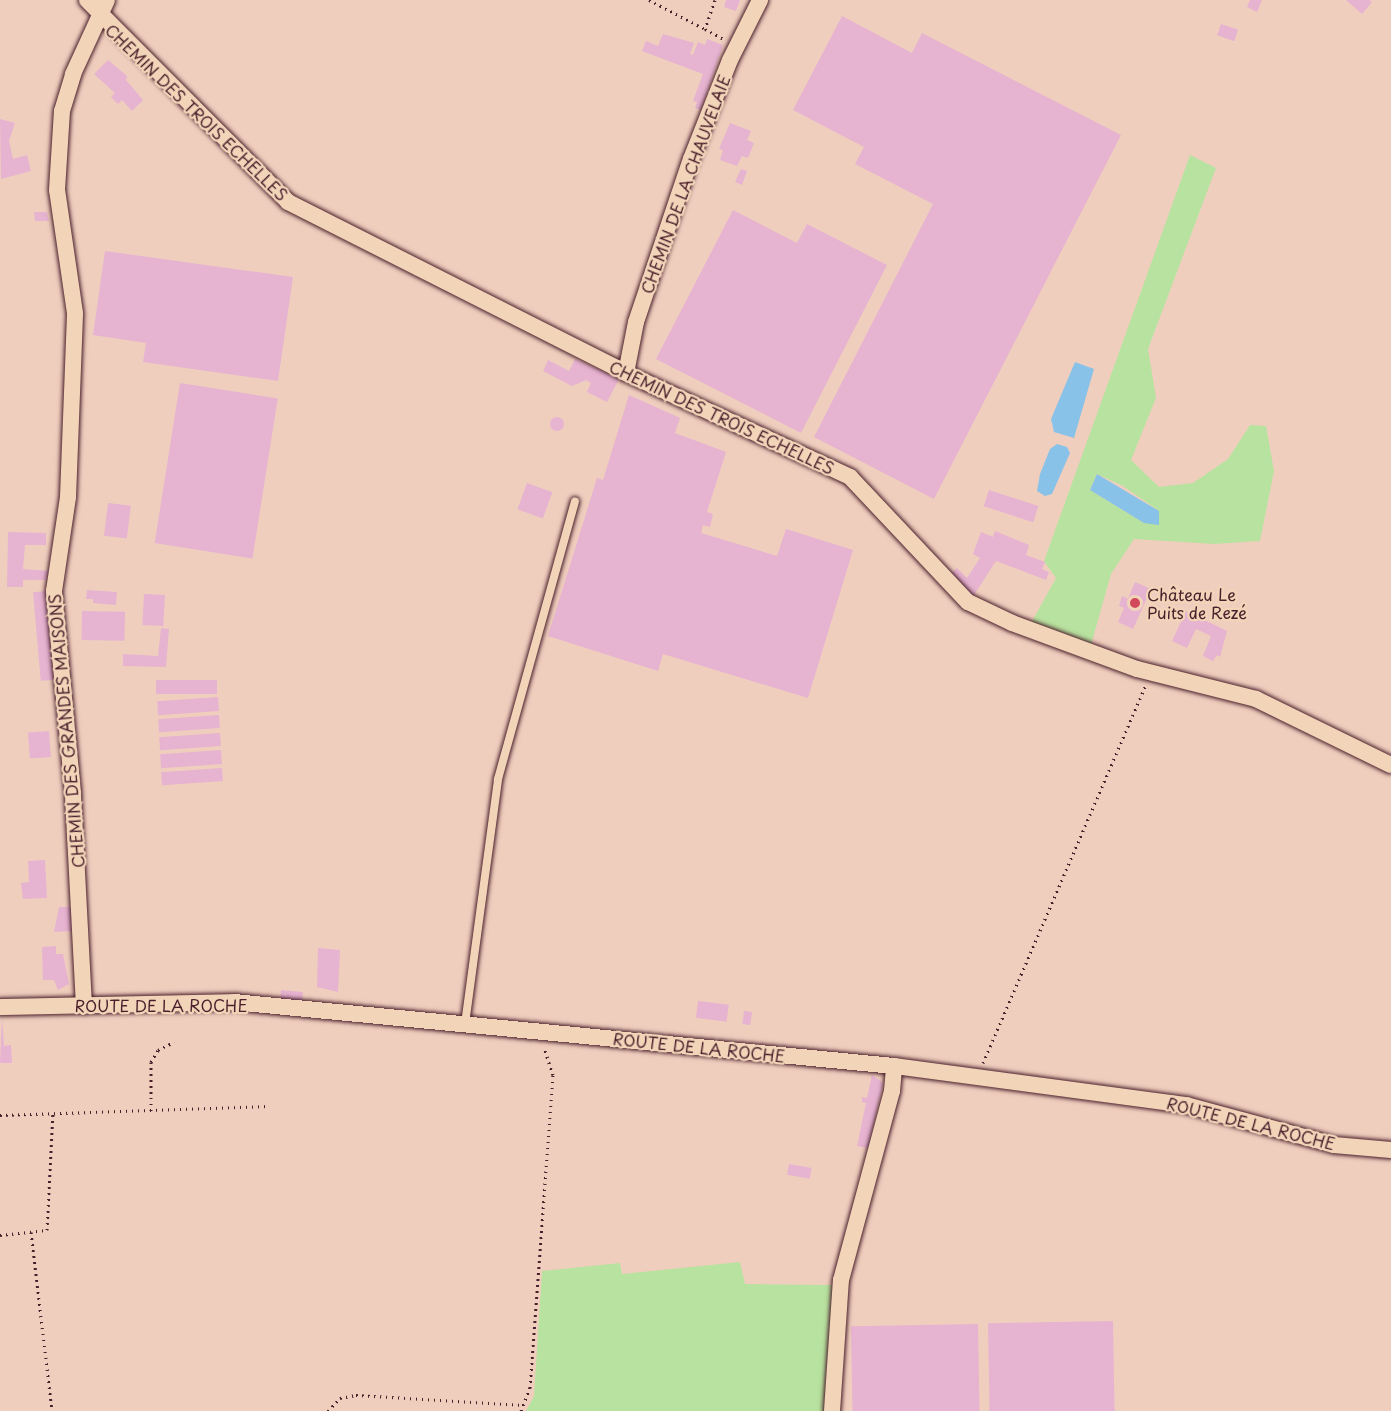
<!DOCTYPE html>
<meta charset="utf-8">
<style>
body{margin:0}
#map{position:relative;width:1391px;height:1411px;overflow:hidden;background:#f0cebe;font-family:"Playpen Sans",sans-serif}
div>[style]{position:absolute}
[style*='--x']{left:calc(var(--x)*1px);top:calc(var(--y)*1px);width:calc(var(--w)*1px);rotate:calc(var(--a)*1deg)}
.green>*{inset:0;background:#b8e29f}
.water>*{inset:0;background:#89c2e8}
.building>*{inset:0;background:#e6b3d0;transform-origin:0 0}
.round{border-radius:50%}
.path>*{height:3px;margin-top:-1.5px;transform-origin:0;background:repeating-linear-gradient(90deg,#4a1f2b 0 1.5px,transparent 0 6px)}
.roads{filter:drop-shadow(0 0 2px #4a1f2b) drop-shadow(0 0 2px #4a1f2b)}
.service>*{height:8px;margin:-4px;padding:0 4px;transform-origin:4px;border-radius:4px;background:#f2d5b9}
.minor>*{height:16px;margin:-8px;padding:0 8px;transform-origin:8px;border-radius:8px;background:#f2d5b9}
.dots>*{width:16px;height:16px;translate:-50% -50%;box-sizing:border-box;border:3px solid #f2d5b9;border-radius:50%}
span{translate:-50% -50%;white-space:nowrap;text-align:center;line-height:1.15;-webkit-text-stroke:4.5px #f2d5b9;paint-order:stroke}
.street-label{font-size:16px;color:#4a1f2b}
.poi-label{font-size:16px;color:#4a1f2b}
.left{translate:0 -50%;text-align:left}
</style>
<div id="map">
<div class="green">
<div style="clip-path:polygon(evenodd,1190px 155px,1216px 168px,1148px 349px,1156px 398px,1131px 460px,1159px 487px,1193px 483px,1228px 459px,1250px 425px,1266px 426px,1274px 471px,1260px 541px,1214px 544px,1134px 539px,1111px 574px,1091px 645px,1031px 623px,1056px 578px,1044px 561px,1190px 155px,1097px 474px,1123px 486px,1159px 511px,1144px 523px,1090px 490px,1097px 474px)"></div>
<div style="clip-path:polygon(740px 1262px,745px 1284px,833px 1285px,825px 1411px,526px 1411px,534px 1396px,542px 1271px,620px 1263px,622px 1274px)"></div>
</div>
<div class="water">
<div style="clip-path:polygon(1075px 362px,1094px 369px,1074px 438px,1054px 432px,1051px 419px)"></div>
<div style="clip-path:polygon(1057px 444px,1067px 447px,1070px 453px,1052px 494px,1045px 496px,1037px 491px,1040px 474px,1050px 449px)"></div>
<div style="clip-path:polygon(1097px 474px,1159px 511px,1159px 525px,1144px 523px,1090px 490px)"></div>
</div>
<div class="building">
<div style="clip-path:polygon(726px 0,740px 0,736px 11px,724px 7px)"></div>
<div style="clip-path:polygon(1250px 0,1262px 0,1257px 12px,1247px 7px)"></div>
<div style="clip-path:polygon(1346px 0,1369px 0,1372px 2px,1362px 14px)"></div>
<div style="clip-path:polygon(842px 16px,912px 53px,922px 33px,1121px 135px,934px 499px,814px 437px,933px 204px,855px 164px,864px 147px,793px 110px)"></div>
<div style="left:1221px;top:24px;width:18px;height:12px;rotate:19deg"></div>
<div style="clip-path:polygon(663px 34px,694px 43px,690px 54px,693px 55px,698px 42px,705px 45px,707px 39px,723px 45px,701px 110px,695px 108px,697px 102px,693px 101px,703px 74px,642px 51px,646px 41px,658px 46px)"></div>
<div style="clip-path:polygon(108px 60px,127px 76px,126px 80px,143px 100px,132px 111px,122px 100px,118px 104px,111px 97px,115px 93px,94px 74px)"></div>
<div style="clip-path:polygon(0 119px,15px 123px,9px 141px,13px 159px,27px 155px,31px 171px,1px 179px)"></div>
<div style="clip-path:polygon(730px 123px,751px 131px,747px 140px,754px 143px,748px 158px,742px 156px,737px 166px,720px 160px,723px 150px,719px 149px)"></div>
<div style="clip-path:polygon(741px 169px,747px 171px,742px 185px,735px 182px)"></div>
<div style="clip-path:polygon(733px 210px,797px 243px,807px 224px,887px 265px,801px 433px,656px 359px)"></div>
<div style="clip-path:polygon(34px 212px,47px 212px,49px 221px,35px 221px)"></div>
<div style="clip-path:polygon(105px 251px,293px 277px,278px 381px,143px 362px,146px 343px,93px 335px)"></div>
<div style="clip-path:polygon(575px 359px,619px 379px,607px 402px,587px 392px,591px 383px,586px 380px,572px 386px,543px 371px,548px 360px,569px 371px)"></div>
<div style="left:180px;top:383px;width:99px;height:162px;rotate:9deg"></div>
<div style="clip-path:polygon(629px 395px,680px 418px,675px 433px,726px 452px,707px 512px,713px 514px,710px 527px,703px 525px,701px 533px,777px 556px,786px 529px,853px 550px,808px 698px,663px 654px,658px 671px,548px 636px,597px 478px,603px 480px)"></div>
<div class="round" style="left:550px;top:417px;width:14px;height:14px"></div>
<div style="left:527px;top:483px;width:27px;height:28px;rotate:20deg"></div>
<div style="left:989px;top:490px;width:52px;height:17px;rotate:18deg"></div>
<div style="left:108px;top:503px;width:23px;height:33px;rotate:7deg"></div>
<div style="clip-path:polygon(995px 531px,1029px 545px,1026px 555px,1045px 562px,1042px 569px,1049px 572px,1046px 580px,996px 561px,972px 598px,949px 575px,957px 568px,967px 578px,980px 558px,973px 554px,981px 532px,993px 537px)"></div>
<div style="clip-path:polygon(8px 532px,46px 533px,46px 545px,25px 545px,23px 569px,49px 571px,46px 580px,23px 580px,23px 587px,7px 587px)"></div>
<div style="clip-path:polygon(1135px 582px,1151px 589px,1133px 629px,1118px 622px,1124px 608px,1119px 606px,1122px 596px,1128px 599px)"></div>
<div style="clip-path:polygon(87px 590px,117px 592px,116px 605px,93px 603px,93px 599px,86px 599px)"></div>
<div style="left:46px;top:591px;width:89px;height:13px;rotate:85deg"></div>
<div style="left:144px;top:594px;width:21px;height:31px;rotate:3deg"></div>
<div style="left:82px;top:611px;width:43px;height:29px;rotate:1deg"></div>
<div style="clip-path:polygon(1186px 611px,1227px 631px,1220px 657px,1217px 655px,1213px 661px,1203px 656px,1211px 636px,1196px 629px,1187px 648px,1172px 641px)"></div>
<div style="clip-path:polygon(161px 628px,169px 629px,166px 667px,123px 666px,123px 654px,158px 656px)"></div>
<div style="left:217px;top:680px;width:14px;height:61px;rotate:90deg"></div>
<div style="left:218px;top:697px;width:14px;height:61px;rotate:86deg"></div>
<div style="left:219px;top:715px;width:13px;height:61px;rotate:86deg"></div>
<div style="left:49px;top:731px;width:26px;height:21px;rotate:86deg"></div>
<div style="left:220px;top:733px;width:13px;height:61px;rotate:86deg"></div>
<div style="left:221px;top:750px;width:14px;height:61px;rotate:86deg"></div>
<div style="left:222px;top:768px;width:13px;height:61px;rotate:86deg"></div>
<div style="clip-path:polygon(45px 860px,47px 898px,23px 899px,21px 883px,29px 882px,28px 861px)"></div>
<div style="clip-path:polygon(59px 907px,71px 907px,72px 931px,54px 932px)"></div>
<div style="clip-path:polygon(56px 946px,56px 954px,63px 954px,69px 984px,58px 990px,54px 980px,43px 980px,42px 947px)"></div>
<div style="clip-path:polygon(318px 948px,340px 950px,338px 992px,317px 987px)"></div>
<div style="left:281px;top:990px;width:22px;height:10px;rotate:5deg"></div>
<div style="left:698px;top:1001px;width:31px;height:17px;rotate:7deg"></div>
<div style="left:744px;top:1011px;width:8px;height:13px;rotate:7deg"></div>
<div style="clip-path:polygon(2px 1018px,4px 1046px,11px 1045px,12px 1063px,0 1063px)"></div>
<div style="clip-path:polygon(872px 1075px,883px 1083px,868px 1148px,857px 1146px,866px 1103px,862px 1102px,862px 1097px,867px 1098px)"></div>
<div style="left:789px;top:1164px;width:23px;height:11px;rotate:10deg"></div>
<div style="left:1113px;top:1321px;width:90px;height:125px;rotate:89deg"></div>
<div style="left:978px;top:1324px;width:87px;height:127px;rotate:89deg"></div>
</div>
<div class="path">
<div style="--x:649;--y:0;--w:63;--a:27.4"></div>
<div style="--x:715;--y:0;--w:31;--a:109"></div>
<div style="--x:705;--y:29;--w:21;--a:28"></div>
<div style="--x:983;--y:1063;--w:410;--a:-66.7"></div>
<div style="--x:151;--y:1111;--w:49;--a:-90"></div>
<div style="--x:151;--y:1062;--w:14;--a:-60"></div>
<div style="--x:158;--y:1050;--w:18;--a:-27"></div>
<div style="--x:0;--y:1115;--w:269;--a:-1.9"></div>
<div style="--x:31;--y:1232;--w:180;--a:83.3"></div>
<div style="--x:0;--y:1235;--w:47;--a:-6.1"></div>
<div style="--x:47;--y:1230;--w:117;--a:-87.1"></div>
<div style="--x:328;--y:1411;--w:18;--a:-47"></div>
<div style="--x:340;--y:1398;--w:16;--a:-11"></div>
<div style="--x:356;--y:1395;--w:167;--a:3.4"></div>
<div style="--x:521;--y:1411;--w:25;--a:-69"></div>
<div style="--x:530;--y:1388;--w:314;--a:-85.8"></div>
<div style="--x:553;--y:1075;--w:29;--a:-108"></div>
</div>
<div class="roads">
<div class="service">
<div style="--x:465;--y:1024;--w:247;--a:-82.3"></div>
<div style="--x:498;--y:779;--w:288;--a:-74.5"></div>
</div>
<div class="minor">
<div style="--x:87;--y:0;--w:285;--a:45.1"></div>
<div style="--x:288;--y:202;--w:379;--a:26.8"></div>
<div style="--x:626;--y:373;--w:247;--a:24.9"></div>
<div style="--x:850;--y:477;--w:172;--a:46.7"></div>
<div style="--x:968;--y:602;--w:49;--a:25.5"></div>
<div style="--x:1012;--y:623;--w:133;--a:20.2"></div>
<div style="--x:1137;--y:669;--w:123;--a:14.1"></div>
<div style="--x:1256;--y:699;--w:150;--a:26.1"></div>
<div style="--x:626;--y:373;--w:52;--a:-78.9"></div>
<div style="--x:636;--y:322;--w:172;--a:-71.4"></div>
<div style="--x:691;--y:159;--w:106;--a:-68.5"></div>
<div style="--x:730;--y:60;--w:67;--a:-63.4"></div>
<div style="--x:84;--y:1006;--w:213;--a:-93"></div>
<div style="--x:73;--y:793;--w:203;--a:-95.4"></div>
<div style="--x:54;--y:591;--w:95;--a:-81.5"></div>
<div style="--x:68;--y:497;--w:184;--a:-87.8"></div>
<div style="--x:75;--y:313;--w:124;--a:-98.3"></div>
<div style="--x:57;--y:190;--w:79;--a:-86.4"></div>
<div style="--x:62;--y:111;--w:39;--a:-73"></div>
<div style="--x:73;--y:74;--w:81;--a:-65.3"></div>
<div style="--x:0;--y:1007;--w:234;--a:-1.2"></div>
<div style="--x:234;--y:1002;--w:663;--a:5.54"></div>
<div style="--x:894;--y:1066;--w:295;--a:7.6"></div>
<div style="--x:1186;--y:1105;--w:153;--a:15.1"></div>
<div style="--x:1334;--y:1145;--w:57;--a:5"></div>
<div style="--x:832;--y:1411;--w:131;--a:-86.1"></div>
<div style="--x:841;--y:1280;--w:196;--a:-74.9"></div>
<div style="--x:892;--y:1091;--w:25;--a:-85"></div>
</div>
</div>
<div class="dots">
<div style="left:1135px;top:603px;background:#d1495b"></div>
</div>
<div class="street-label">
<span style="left:197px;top:112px;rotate:44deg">CHEMIN DES TROIS ECHELLES</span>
<span style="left:685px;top:184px;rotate:-70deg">CHEMIN DE LA CHAUVELAIE</span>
<span style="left:722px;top:417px;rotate:25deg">CHEMIN DES TROIS ECHELLES</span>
<span style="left:66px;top:731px;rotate:-95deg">CHEMIN DES GRANDES MAISONS</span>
<span style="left:161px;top:1005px">ROUTE DE LA ROCHE</span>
<span style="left:699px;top:1047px;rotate:6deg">ROUTE DE LA ROCHE</span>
<span style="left:1251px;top:1123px;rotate:14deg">ROUTE DE LA ROCHE</span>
</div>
<div class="poi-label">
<span class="left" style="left:1147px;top:603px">Château Le<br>Puits de Rezé</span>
</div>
</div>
